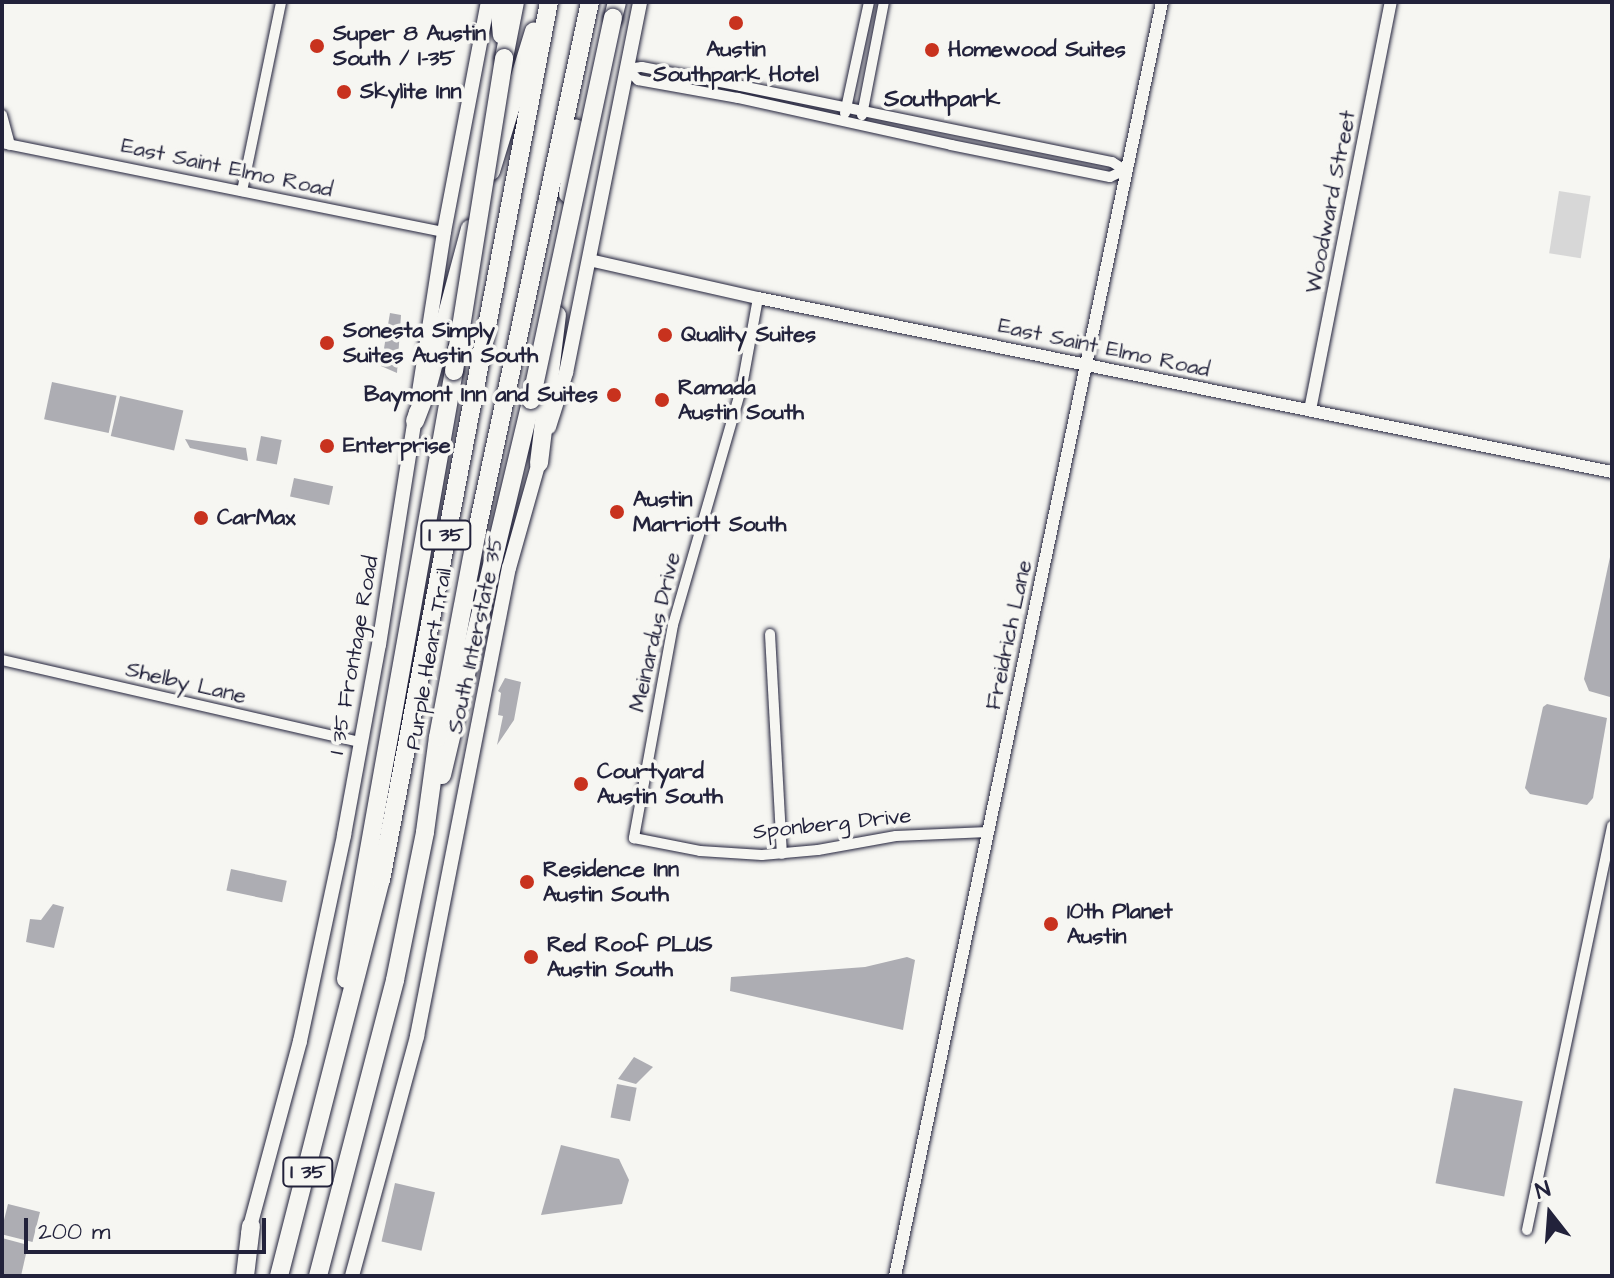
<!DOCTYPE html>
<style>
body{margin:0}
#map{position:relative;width:1614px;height:1278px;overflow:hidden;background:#f6f6f2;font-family:"Architects Daughter",sans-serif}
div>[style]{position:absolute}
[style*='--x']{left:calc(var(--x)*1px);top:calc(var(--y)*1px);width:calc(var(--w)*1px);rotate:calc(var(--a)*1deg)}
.green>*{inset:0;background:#d7d7d7;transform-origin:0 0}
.water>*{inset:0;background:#adadb3;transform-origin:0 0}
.roads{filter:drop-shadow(0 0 2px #22223b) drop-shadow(0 0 2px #22223b)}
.minor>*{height:10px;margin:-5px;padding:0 5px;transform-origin:5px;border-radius:5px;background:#f6f6f2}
.tertiary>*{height:12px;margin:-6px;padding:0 6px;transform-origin:6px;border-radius:6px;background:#f6f6f2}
.secondary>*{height:14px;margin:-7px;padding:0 7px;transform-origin:7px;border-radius:7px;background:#f6f6f2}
.motorway>*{height:18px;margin:-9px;padding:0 9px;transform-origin:9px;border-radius:9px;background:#f6f6f2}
.bridges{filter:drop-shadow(0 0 2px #22223b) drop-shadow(0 0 2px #22223b)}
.motorway-bridge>*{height:18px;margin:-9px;padding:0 9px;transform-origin:9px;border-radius:9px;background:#f6f6f2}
.dots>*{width:22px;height:22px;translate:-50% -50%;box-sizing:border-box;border:4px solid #f6f6f2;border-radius:50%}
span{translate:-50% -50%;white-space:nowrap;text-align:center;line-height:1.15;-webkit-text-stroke:7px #f6f6f2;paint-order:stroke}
.shield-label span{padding:2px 6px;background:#f6f6f2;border:2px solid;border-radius:6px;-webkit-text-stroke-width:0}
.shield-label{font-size:20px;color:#22223b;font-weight:700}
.poi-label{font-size:22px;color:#22223b;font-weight:700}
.left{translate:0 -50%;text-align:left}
.right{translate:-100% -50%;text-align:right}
.street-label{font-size:22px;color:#22223b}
.neighbourhood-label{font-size:24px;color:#22223b;font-weight:700}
.frame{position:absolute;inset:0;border:4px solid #22223b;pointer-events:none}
.north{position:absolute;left:1510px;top:1174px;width:80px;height:80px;-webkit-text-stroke:6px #f6f6f2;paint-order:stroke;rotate:343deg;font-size:22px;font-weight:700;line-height:32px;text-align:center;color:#22223b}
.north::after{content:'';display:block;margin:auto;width:28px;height:36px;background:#22223b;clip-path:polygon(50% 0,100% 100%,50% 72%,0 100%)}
.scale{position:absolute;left:24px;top:1218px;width:242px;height:36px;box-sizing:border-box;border:4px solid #22223b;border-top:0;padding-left:10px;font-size:24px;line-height:28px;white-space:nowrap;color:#22223b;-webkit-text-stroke:6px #f6f6f2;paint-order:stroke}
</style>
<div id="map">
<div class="green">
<div style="left:1559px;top:191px;width:32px;height:63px;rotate:9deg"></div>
</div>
<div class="water">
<div style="clip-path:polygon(390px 313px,401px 315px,397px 373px,381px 366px)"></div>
<div style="left:52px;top:382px;width:66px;height:38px;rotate:12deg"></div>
<div style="left:120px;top:396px;width:65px;height:41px;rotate:13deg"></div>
<div style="left:261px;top:436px;width:21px;height:25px;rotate:11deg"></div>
<div style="clip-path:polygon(185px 439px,246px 448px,248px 461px,190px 448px)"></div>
<div style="left:294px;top:478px;width:40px;height:19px;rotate:12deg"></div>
<div style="clip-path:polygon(1610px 557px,1612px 558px,1610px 697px,1589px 691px,1584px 679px)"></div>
<div style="clip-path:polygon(505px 678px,521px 682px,514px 720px,497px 745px,503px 716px,498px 715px,501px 693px,498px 691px)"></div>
<div style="clip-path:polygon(1547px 704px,1607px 718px,1593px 798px,1587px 805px,1530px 794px,1525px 788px,1543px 707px)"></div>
<div style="left:231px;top:869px;width:57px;height:22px;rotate:12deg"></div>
<div style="clip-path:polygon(53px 904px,64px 907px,54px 948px,26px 942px,30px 919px,41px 920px)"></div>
<div style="clip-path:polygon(907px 957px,915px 960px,903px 1030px,730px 991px,731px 977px,865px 967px)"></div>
<div style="clip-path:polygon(634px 1057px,653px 1067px,636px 1084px,618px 1079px)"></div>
<div style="left:617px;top:1084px;width:20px;height:34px;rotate:11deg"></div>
<div style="left:1454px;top:1088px;width:70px;height:97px;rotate:11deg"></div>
<div style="clip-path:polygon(561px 1145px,619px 1159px,629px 1180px,622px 1204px,541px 1215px)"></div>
<div style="left:395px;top:1183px;width:41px;height:60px;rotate:13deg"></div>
<div style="left:8px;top:1204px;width:33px;height:31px;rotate:14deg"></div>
<div style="clip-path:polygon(2px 1238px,28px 1245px,21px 1276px,2px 1276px)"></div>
</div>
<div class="roads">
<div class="minor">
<div style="--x:627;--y:69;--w:16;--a:45"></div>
<div style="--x:638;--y:80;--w:102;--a:10.2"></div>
<div style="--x:738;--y:98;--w:218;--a:12.4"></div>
<div style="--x:951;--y:145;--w:162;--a:11.4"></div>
<div style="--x:1110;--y:177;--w:17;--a:-25"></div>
<div style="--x:627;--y:69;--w:15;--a:-8"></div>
<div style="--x:642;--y:67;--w:101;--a:10.9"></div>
<div style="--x:741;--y:86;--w:379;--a:11.6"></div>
<div style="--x:1112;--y:162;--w:15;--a:32"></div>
<div style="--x:845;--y:113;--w:114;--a:-77.8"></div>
<div style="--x:2;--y:115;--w:31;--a:75"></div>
<div style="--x:862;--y:115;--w:115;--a:-79"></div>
<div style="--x:2;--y:143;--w:451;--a:11.4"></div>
<div style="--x:242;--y:191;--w:193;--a:-78.3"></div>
<div style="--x:758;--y:298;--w:89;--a:100.3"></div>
<div style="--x:742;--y:386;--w:249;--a:106.1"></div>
<div style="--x:673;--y:625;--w:217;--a:100.4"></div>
<div style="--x:634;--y:838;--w:67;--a:11.1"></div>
<div style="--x:700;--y:851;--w:62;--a:3.7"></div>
<div style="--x:762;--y:855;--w:56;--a:-5.1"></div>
<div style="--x:818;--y:850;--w:79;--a:-10.2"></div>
<div style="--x:896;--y:836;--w:92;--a:-2.5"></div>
<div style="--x:770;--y:634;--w:220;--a:86.9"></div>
<div style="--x:2;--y:660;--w:368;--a:12.9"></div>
<div style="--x:1527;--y:1230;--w:413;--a:-78.1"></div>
</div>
<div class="tertiary">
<div style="--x:589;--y:260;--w:173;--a:12.7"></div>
<div style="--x:758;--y:298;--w:872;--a:11.52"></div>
<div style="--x:1310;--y:410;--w:416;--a:-78.8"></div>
<div style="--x:895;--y:1276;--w:1302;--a:-78.16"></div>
</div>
<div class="secondary">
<div style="--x:419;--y:392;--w:162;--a:-81.1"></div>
<div style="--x:444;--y:232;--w:234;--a:-79.2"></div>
<div style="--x:549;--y:427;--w:57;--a:-72.5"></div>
<div style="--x:566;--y:373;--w:378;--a:-78.7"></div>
<div style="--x:248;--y:1234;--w:200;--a:-74.9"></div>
<div style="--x:300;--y:1041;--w:211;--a:-77.9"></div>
<div style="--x:344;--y:835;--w:193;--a:-79.6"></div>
<div style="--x:379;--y:645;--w:236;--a:-81"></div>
<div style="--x:352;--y:1276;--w:249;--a:-74.8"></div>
<div style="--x:417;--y:1036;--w:477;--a:-78.9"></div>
<div style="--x:509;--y:568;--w:117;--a:-74.2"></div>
</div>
<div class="motorway">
<div style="--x:499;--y:2;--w:33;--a:85"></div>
<div style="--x:613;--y:18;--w:16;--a:-76"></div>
<div style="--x:504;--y:58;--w:57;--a:-78.9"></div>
<div style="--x:491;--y:171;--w:146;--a:-72.9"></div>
<div style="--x:568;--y:194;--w:66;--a:-83.1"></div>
<div style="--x:415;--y:421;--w:34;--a:-69"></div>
<div style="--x:427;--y:389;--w:166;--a:-75"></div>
<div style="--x:539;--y:463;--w:149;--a:-83.1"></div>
<div style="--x:442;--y:775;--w:385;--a:-76.6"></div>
<div style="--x:346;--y:979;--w:618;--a:-79.93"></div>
<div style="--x:245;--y:1276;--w:50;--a:-83.2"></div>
<div style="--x:279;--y:1276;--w:409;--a:-75.6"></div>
<div style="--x:381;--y:880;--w:894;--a:-79.17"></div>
<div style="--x:318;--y:1276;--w:306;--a:-75.4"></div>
<div style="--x:395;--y:980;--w:151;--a:-78.5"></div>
<div style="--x:425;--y:832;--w:96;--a:-82.2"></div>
<div style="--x:438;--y:737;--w:206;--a:-79.3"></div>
<div style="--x:476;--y:535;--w:545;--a:-77.93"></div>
</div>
</div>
<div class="bridges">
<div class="motorway-bridge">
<div style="--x:454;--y:371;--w:317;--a:-80.9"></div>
<div style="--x:531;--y:400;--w:391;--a:-77.9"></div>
</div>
</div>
<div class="dots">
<div style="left:736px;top:23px;background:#c8321e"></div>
<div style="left:317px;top:46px;background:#c8321e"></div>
<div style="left:932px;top:50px;background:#c8321e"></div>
<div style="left:344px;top:92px;background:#c8321e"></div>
<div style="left:665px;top:335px;background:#c8321e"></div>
<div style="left:327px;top:343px;background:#c8321e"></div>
<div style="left:614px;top:395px;background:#c8321e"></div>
<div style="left:662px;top:400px;background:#c8321e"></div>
<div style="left:327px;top:446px;background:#c8321e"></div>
<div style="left:617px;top:512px;background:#c8321e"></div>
<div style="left:201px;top:518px;background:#c8321e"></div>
<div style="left:581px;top:784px;background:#c8321e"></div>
<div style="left:527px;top:882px;background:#c8321e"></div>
<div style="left:1051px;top:924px;background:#c8321e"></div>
<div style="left:531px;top:957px;background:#c8321e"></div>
</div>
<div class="shield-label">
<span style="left:446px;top:535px">I 35</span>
<span style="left:308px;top:1172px">I 35</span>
</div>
<div class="poi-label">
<span class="left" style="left:333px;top:46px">Super 8 Austin<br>South / I-35</span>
<span style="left:736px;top:62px">Austin<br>Southpark Hotel</span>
<span class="left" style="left:948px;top:50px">Homewood Suites</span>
<span class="left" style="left:360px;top:92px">Skylite Inn</span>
<span class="left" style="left:343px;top:343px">Sonesta Simply<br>Suites Austin South</span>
<span class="left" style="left:681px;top:335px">Quality Suites</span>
<span class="left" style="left:678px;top:400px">Ramada<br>Austin South</span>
<span class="right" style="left:598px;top:395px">Baymont Inn and Suites</span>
<span class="left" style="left:343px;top:446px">Enterprise</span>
<span class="left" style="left:633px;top:512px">Austin<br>Marriott South</span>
<span class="left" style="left:217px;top:518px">CarMax</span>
<span class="left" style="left:597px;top:784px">Courtyard<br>Austin South</span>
<span class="left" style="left:543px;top:882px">Residence Inn<br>Austin South</span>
<span class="left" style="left:1067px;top:924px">10th Planet<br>Austin</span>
<span class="left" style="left:547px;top:957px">Red Roof PLUS<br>Austin South</span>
</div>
<div class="street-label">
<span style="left:227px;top:168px;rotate:12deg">East Saint Elmo Road</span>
<span style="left:1331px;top:202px;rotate:-79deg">Woodward Street</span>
<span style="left:1104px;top:348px;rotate:12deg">East Saint Elmo Road</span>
<span style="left:655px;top:632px;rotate:-77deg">Meinardus Drive</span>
<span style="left:476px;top:635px;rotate:-78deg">South Interstate 35</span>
<span style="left:1009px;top:635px;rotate:-78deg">Freidrich Lane</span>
<span style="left:354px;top:655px;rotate:-80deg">I 35 Frontage Road</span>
<span style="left:429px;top:659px;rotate:-80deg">Purple Heart Trail</span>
<span style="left:186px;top:683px;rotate:13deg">Shelby Lane</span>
<span style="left:832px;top:824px;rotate:-6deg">Sponberg Drive</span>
</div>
<div class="neighbourhood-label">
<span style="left:942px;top:100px">Southpark</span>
</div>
<div class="frame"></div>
<div class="north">N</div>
<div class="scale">200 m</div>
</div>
